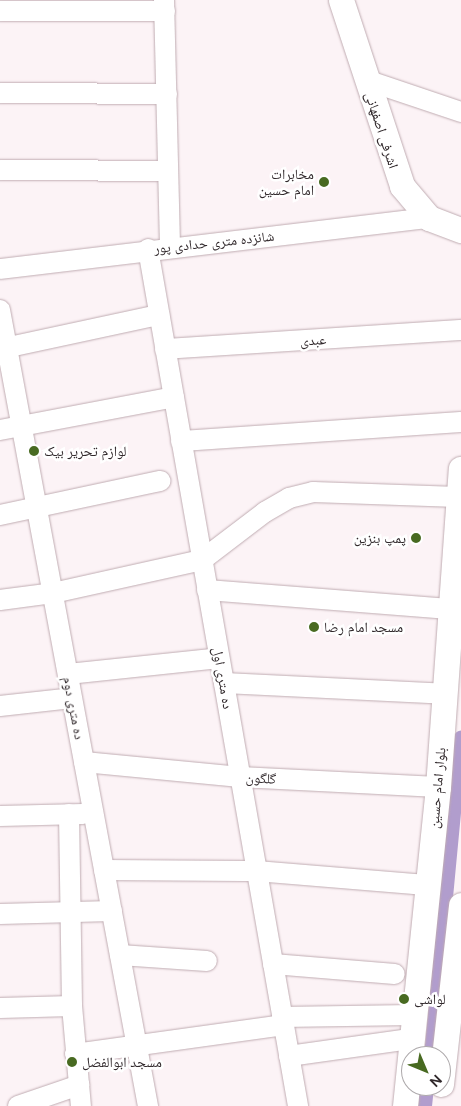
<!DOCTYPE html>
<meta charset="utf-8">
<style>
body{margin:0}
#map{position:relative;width:461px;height:1106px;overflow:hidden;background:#fcf3f6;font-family:"DM Sans","Noto Naskh Arabic",sans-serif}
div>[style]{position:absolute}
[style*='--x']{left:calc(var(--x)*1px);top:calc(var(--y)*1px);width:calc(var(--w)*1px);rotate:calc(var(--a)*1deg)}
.canal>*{height:14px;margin:-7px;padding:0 7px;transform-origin:7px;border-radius:7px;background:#b19dcd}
.roads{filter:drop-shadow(0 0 1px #c0acb2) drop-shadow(0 0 1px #c0acb2)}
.minor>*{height:20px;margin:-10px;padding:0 10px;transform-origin:10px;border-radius:10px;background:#fff}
.major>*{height:25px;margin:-12.5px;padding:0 12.5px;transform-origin:12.5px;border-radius:12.5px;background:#fff}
.dots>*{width:14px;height:14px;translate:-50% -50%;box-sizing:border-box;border:2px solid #fff;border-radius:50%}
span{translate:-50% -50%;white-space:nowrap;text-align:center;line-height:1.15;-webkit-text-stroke:5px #fff;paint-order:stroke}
.street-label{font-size:14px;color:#31292c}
.poi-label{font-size:14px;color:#31292c}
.right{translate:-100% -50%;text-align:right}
.left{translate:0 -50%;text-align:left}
.north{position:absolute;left:401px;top:1046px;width:50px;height:50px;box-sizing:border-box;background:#fff;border:1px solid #ada9ab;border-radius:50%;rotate:135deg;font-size:14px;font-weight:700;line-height:20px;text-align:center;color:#31292c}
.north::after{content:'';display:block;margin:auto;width:18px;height:22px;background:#486a21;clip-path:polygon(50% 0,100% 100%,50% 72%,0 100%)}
</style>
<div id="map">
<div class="canal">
<div style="--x:431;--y:1056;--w:320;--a:-84.6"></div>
<div style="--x:425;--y:1106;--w:20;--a:-84"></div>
</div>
<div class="roads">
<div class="minor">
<div style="--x:164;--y:0;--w:247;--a:88.6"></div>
<div style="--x:0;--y:11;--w:165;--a:0"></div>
<div style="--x:366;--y:80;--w:100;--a:18.6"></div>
<div style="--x:0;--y:93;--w:167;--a:0.3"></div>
<div style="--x:0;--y:170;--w:168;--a:0.3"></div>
<div style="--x:148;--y:249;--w:870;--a:80.07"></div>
<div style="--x:0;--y:269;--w:432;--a:-6.8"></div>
<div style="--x:0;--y:310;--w:810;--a:79.47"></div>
<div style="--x:0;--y:349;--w:163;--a:-12.1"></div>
<div style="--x:165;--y:349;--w:297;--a:-3.7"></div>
<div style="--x:0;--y:430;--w:177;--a:-10.7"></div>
<div style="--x:181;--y:441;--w:281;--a:-3.9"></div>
<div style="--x:0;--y:515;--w:164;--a:-12"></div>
<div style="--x:207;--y:590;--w:243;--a:4.5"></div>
<div style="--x:0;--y:600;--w:53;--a:-7.5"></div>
<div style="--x:53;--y:593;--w:153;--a:-12.5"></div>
<div style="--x:202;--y:560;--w:79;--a:-37.3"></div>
<div style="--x:265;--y:512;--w:28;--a:-30"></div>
<div style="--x:289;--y:498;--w:25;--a:-14"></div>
<div style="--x:313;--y:492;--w:145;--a:2"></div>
<div style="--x:68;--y:674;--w:152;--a:-6"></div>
<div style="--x:224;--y:683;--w:221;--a:2.8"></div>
<div style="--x:0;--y:706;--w:72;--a:-6.3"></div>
<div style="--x:84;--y:762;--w:157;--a:5.5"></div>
<div style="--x:240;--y:777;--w:198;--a:2.9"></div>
<div style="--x:69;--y:814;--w:192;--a:89.1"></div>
<div style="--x:72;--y:1006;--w:100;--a:84.9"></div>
<div style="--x:0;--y:816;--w:83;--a:-1.4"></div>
<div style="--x:104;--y:870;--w:153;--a:0.4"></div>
<div style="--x:257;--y:871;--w:172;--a:4.7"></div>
<div style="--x:0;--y:914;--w:112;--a:-1.5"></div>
<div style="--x:120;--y:955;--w:87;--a:3.9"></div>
<div style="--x:273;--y:964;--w:122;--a:4.7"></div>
<div style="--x:0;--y:1008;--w:72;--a:-1.6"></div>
<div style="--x:282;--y:1017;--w:131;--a:-0.9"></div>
<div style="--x:75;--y:1054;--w:211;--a:-7.9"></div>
<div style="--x:289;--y:1056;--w:122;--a:-8"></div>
<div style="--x:18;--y:1106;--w:65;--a:-19"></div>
</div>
<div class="major">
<div style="--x:341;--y:0;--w:196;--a:71.8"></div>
<div style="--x:402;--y:186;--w:42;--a:49.8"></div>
<div style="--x:429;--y:218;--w:34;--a:21"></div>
<div style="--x:441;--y:1084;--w:180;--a:-83.6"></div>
<div style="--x:405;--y:1106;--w:321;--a:-84.1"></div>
<div style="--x:438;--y:787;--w:319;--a:-85.9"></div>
</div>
</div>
<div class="dots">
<div style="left:324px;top:182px;background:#486a21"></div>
<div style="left:34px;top:451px;background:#486a21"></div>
<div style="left:416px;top:538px;background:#486a21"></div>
<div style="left:314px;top:627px;background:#486a21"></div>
<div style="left:404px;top:999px;background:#486a21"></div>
<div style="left:72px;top:1062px;background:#486a21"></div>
</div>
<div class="street-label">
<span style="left:382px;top:130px;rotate:72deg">اشرفی اصفهانی</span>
<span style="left:214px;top:242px;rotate:-6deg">شانزده متری حدادی پور</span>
<span style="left:313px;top:340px;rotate:-4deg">عبدی</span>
<span style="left:223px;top:678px;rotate:80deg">ده متری اول</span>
<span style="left:74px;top:708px;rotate:79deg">ده متری دوم</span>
<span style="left:261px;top:778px;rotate:3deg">گلگون</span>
<span style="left:437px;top:788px;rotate:-85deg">بلوار امام حسین</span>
</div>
<div class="poi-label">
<span class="right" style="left:314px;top:182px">مخابرات<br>امام حسین</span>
<span class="left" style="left:44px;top:451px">لوازم تحریر بیک</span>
<span class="right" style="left:406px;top:538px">پمپ بنزین</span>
<span class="left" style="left:324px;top:627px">مسجد امام رضا</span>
<span class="left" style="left:414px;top:999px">لواشی</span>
<span class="left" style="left:82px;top:1062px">مسجد ابوالفضل</span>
</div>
<div class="north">N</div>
</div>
